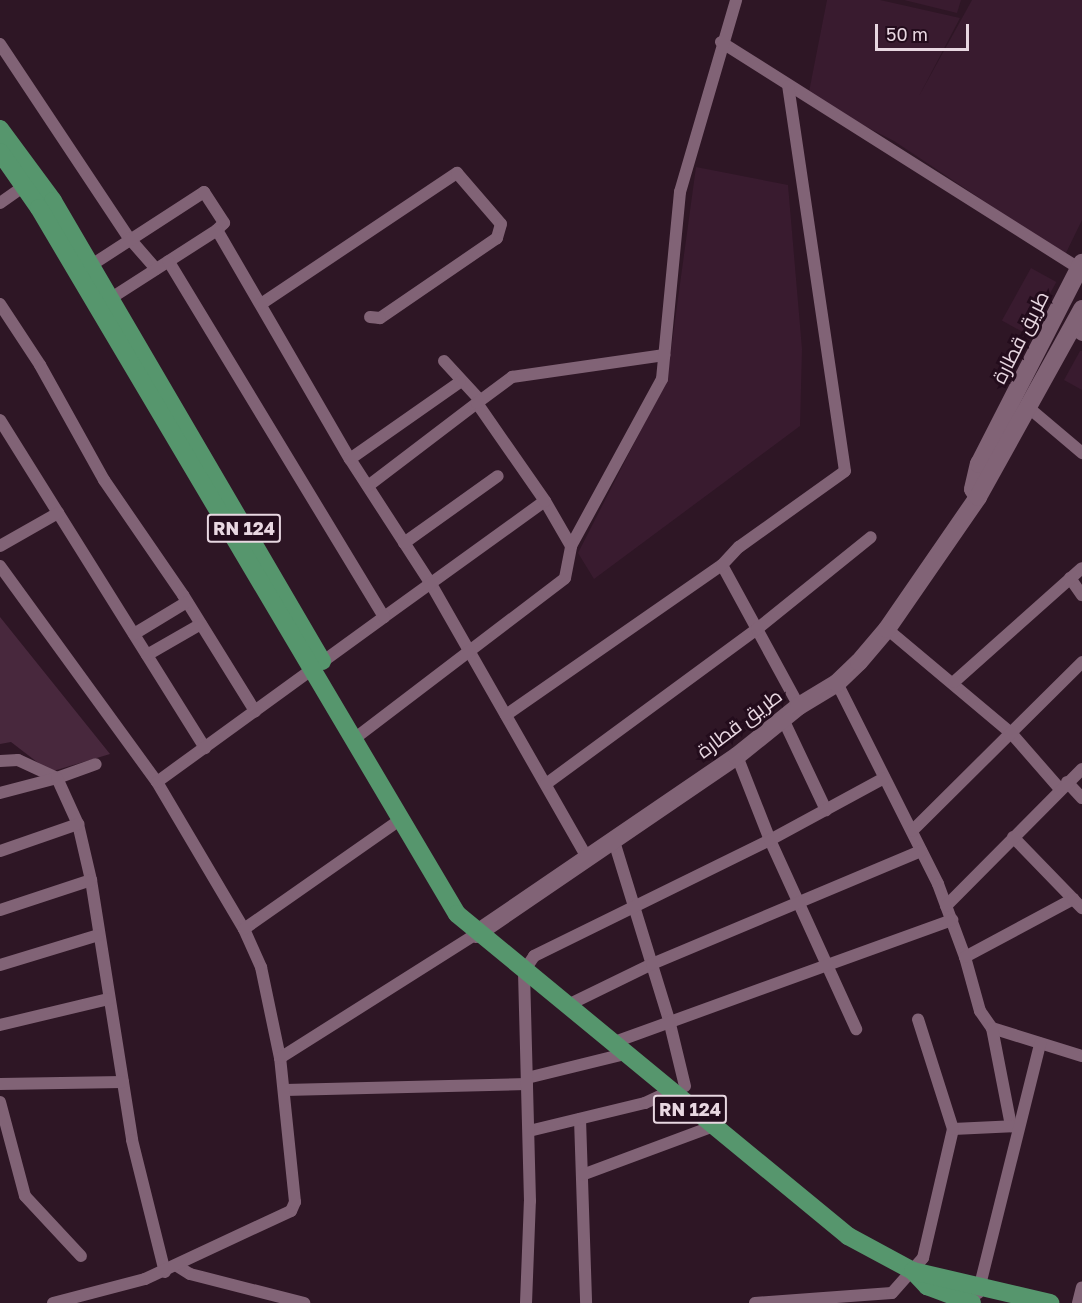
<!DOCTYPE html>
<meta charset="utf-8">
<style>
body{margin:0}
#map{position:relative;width:1082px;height:1303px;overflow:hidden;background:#2e1625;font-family:"Golos Text",Cairo,sans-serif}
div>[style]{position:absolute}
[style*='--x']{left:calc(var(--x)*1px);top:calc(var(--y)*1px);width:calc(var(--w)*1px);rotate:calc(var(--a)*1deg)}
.built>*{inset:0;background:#391b2f;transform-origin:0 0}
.green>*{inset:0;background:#48283d}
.street>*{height:12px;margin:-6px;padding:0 6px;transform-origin:6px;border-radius:6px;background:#816376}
.secondary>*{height:18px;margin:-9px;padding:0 9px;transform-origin:9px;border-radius:9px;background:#816376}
.primary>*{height:18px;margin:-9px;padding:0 9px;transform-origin:9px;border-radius:9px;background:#56966d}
span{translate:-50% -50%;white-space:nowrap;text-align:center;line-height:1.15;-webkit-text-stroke:6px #230c1c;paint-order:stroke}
.shield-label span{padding:2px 4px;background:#230c1c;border:2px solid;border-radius:4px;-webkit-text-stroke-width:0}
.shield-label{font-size:18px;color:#e8d7e1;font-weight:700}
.street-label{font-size:20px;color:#e8d7e1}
.scale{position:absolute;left:875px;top:24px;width:94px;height:27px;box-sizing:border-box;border:3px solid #e8d7e1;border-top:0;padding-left:8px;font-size:18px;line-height:21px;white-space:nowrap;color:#e8d7e1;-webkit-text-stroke:4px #230c1c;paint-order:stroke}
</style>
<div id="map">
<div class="built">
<div style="clip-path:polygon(827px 0,880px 0,960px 18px,919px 96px,972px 0,1082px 0,1082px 220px,1065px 255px,894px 141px,808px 97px)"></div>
<div style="clip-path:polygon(904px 0,961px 0,957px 13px)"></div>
<div style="clip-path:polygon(696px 167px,788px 185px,802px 349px,800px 426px,594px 579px,578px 553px,667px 379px)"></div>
<div style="left:1031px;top:268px;width:29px;height:60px;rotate:29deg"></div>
<div style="clip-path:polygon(1080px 351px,1082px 351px,1082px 390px,1064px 380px)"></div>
</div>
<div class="green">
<div style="clip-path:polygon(0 617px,110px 754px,50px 772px,11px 742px,0 744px)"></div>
</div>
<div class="street">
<div style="--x:721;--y:42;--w:427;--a:32.3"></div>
<div style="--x:0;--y:44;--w:233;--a:56.4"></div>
<div style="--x:129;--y:238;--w:41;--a:48.9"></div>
<div style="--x:0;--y:203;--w:35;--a:-35"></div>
<div style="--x:90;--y:266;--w:136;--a:-33"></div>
<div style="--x:204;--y:192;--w:37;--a:57"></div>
<div style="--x:224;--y:223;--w:10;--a:135"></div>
<div style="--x:217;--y:230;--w:265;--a:59.9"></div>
<div style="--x:350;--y:459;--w:149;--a:57.1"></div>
<div style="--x:431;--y:584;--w:313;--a:60.3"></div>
<div style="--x:105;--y:302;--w:133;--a:-32.7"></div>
<div style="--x:0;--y:304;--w:73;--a:56.7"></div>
<div style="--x:40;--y:365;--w:132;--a:60.9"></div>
<div style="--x:104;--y:480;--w:140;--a:55.5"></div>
<div style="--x:183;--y:595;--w:137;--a:58.2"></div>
<div style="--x:261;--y:304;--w:236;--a:-33.8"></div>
<div style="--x:457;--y:173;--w:67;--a:49.2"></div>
<div style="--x:501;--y:224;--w:15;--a:106"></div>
<div style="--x:497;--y:238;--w:142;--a:145.6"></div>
<div style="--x:380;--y:318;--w:10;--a:-174"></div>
<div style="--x:1072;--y:328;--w:12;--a:35"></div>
<div style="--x:444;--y:361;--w:53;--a:47.3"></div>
<div style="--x:1029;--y:408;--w:70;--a:40.3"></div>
<div style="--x:0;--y:420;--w:387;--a:58"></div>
<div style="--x:350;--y:459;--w:134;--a:-35"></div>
<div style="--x:368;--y:486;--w:137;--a:-37.3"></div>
<div style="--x:545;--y:501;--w:52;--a:60"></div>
<div style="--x:404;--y:543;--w:115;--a:-35.5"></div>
<div style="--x:0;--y:546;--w:67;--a:-29.6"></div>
<div style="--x:722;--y:565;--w:161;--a:61.4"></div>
<div style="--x:0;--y:566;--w:267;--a:54"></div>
<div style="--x:157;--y:782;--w:171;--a:59.4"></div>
<div style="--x:244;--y:929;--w:42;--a:65.9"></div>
<div style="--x:261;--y:967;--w:93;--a:78.2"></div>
<div style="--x:1070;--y:578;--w:21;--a:55"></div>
<div style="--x:384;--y:617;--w:198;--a:-35.8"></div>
<div style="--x:545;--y:501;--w:119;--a:-124.8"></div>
<div style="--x:477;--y:403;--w:44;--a:-36.6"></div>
<div style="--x:512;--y:377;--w:154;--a:-8.2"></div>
<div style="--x:887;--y:629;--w:162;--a:40"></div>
<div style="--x:1011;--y:733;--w:74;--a:48.8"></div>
<div style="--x:134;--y:634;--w:62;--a:-31.1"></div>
<div style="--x:147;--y:655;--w:62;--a:-29.9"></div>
<div style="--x:954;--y:682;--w:171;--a:-41.7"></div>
<div style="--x:837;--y:683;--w:225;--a:63.3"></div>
<div style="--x:938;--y:884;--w:78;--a:69.7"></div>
<div style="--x:965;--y:957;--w:56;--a:74.5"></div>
<div style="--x:980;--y:1011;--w:21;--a:55"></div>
<div style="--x:992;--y:1028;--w:94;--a:17.3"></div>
<div style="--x:506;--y:715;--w:263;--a:-34.8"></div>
<div style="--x:722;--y:565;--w:25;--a:-47"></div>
<div style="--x:739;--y:547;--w:130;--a:-35.6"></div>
<div style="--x:845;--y:471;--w:389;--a:-98.4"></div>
<div style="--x:783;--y:719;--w:101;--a:64.7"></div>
<div style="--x:354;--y:739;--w:265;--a:-37.3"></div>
<div style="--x:565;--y:578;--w:33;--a:-79"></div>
<div style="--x:571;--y:546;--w:190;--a:-61.4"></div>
<div style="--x:662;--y:379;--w:188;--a:-84.5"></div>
<div style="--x:680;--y:192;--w:200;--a:-73.7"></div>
<div style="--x:737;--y:756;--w:90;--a:68.6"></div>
<div style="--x:770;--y:840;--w:208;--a:65.5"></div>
<div style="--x:0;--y:761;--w:18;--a:-3"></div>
<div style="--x:18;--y:760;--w:43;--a:24.8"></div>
<div style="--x:57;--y:778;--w:41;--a:-19.7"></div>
<div style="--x:157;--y:782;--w:281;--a:-36"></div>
<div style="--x:384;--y:617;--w:416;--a:-121.2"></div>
<div style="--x:1067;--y:782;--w:22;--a:47"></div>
<div style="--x:546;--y:784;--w:262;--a:-36.3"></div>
<div style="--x:757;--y:629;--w:146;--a:-38.9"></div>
<div style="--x:0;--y:793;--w:59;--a:-14.7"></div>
<div style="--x:57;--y:778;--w:51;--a:65.5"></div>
<div style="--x:78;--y:824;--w:57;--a:76.9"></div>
<div style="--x:91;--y:880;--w:263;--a:81"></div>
<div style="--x:132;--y:1140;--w:136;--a:76"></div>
<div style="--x:912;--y:831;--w:240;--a:-44.8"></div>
<div style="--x:1013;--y:837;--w:86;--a:45.9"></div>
<div style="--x:613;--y:838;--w:190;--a:72.9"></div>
<div style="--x:669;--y:1020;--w:68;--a:76.4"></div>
<div style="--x:0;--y:851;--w:83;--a:-19.1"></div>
<div style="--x:946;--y:906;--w:193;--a:-45.2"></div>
<div style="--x:0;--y:910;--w:96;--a:-18.2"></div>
<div style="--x:244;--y:929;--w:192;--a:-35"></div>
<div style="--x:965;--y:957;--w:123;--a:-28.2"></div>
<div style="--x:1073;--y:899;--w:13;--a:45"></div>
<div style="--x:0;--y:965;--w:103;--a:-16.9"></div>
<div style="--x:566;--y:1006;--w:96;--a:-26"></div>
<div style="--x:652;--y:964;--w:292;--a:-22.8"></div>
<div style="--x:0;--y:1025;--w:111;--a:-13.5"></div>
<div style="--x:992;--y:1028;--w:100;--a:79"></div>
<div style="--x:612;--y:1043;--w:362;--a:-19.9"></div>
<div style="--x:527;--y:1078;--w:101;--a:-13.8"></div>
<div style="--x:0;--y:1084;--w:123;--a:-0.9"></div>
<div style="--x:285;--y:1090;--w:242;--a:-1.4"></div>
<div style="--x:0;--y:1102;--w:97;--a:75.1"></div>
<div style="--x:25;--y:1196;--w:82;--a:47"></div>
<div style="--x:580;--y:1119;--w:184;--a:88.1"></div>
<div style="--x:953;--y:1129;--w:64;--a:-2.7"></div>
<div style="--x:529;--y:1131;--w:119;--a:-13.6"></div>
<div style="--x:645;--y:1103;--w:26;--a:-25"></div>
<div style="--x:582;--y:1175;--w:138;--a:-20.4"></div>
<div style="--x:177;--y:1266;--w:15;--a:32"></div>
<div style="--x:190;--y:1274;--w:118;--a:14.3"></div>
<div style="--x:978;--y:1293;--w:257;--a:-76"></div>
<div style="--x:53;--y:1303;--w:95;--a:-14.6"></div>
<div style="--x:145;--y:1279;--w:161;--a:-25"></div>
<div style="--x:291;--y:1211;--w:10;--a:-66"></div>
<div style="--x:295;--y:1202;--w:145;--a:-95.9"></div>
<div style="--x:280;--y:1058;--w:232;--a:-32.3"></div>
<div style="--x:526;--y:1303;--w:102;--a:-87.8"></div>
<div style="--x:530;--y:1201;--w:230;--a:-91.5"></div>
<div style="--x:524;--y:971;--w:18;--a:-56"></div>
<div style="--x:534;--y:956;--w:263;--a:-26.2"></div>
<div style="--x:770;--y:840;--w:130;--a:-28.5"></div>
<div style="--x:755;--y:1303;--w:137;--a:-4.2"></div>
<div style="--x:892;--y:1293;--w:47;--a:-48.5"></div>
<div style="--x:923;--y:1258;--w:132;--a:-76.9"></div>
<div style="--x:953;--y:1129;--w:115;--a:-107.7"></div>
<div style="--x:1078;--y:1303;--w:16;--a:-76"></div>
</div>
<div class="secondary">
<div style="--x:978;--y:497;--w:9;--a:-122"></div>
<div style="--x:973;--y:489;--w:26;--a:-77"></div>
<div style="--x:979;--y:464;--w:226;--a:-62.9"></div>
<div style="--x:476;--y:934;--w:316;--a:-34.3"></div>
<div style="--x:737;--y:756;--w:80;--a:-38.9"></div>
<div style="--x:799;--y:706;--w:44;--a:-31.2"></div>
<div style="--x:837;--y:683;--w:30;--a:-44"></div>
<div style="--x:859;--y:662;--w:43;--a:-49.7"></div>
<div style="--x:887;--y:629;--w:160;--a:-55.4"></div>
<div style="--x:978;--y:497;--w:215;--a:-61"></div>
</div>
<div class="primary">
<div style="--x:0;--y:129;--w:89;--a:53.6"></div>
<div style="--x:53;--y:201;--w:533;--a:59.68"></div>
<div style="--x:0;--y:152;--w:68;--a:55.1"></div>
<div style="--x:39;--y:208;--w:820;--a:59.37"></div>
<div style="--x:457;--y:914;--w:507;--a:39.47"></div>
<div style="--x:848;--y:1236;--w:74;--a:28.3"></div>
<div style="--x:913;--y:1271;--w:21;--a:47"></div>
<div style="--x:927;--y:1286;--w:48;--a:20.7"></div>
<div style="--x:913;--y:1271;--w:141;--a:13.1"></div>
</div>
<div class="shield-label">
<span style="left:244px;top:528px">RN 124</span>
<span style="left:690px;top:1109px">RN 124</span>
</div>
<div class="street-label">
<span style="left:1020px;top:337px;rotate:-63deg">طريق قطارة</span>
<span style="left:739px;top:723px;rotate:-37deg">طريق قطارة</span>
</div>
<div class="scale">50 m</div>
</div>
